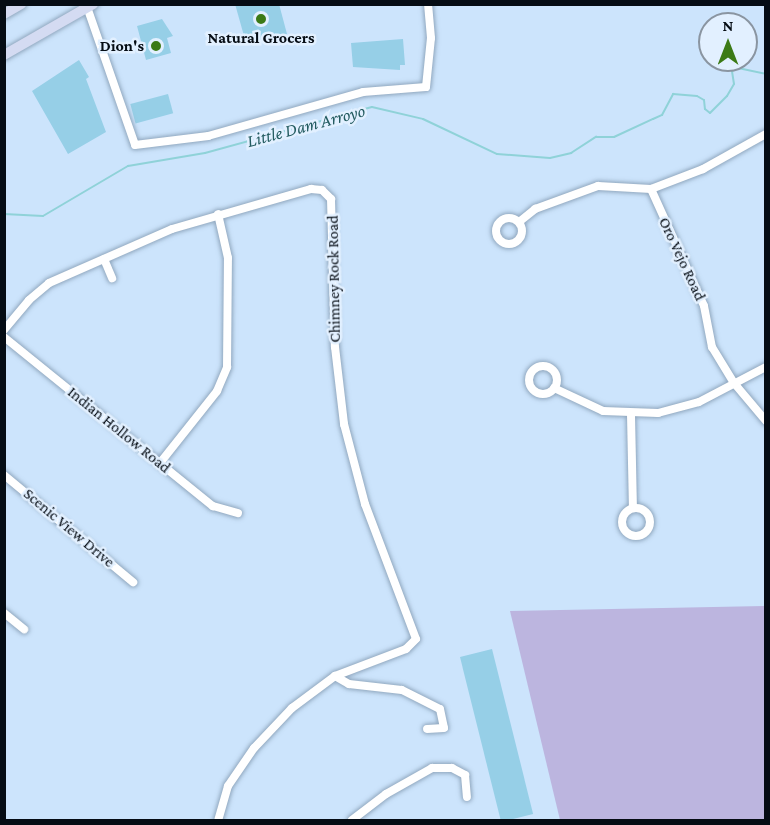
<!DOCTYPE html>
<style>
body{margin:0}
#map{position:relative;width:770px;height:825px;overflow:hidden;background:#cce4fc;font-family:"Crimson Pro",serif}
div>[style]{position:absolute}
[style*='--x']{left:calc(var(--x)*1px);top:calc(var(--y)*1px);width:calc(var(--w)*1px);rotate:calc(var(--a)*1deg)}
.green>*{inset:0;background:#bcb5df}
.stream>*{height:2px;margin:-1px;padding:0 1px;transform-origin:1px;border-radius:1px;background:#8fd2d8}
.building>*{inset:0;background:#96cfe7;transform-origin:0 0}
.roads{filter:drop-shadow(0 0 2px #91a8bf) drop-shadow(0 0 2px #91a8bf)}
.minor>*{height:8px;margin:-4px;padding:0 4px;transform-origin:4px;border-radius:4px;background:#fff}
.minor>.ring{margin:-4px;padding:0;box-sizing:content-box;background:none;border:8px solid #fff;border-radius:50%}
.secondary>*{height:10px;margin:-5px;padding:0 5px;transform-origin:5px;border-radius:5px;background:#d4dbf2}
.dots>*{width:16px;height:16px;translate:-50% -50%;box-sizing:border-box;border:3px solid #e2f0ff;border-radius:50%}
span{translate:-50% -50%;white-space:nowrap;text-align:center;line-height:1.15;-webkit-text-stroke:5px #e2f0ff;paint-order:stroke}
.poi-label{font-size:16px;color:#050c14;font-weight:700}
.right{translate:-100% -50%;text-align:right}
.street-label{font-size:16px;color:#050c14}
.water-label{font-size:18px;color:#245c61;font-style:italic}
.frame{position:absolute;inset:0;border:6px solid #050c14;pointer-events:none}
.north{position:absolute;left:698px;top:12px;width:60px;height:60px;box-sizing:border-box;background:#e2f0ff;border:2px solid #8a95a1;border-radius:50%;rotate:0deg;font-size:16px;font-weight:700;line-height:24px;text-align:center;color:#050c14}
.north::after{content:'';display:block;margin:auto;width:21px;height:27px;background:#3b7a16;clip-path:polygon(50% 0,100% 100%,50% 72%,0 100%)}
</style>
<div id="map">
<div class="green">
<div style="clip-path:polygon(765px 606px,765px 820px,560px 820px,510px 611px)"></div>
</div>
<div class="stream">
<div style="--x:4;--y:214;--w:39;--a:3"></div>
<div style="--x:43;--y:216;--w:99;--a:-30.5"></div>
<div style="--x:128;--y:166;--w:78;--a:-9.6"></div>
<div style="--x:205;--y:153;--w:173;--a:-15.4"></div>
<div style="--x:372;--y:107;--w:52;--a:13.2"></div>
<div style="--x:423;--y:119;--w:82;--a:25.3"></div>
<div style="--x:497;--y:154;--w:53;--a:4.3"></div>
<div style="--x:550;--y:158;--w:22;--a:-13"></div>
<div style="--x:571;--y:153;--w:30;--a:-33"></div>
<div style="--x:596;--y:137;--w:18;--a:0"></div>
<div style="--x:614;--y:137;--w:43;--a:-24.8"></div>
<div style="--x:653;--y:119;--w:10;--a:-24"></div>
<div style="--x:662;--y:115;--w:24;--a:-62"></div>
<div style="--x:673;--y:94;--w:24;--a:5"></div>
<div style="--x:697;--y:96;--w:8;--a:30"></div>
<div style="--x:704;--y:100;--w:9;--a:84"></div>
<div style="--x:705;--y:109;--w:6;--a:39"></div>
<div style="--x:710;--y:113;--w:24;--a:-45"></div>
<div style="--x:727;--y:96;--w:14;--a:-60"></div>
<div style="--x:734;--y:84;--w:13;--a:-99"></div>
<div style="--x:732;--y:71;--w:7;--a:-27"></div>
<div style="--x:738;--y:68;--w:29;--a:12"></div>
</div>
<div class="building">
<div style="clip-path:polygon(235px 4px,279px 4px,287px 34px,246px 43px)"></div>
<div style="clip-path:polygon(162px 19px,173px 36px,167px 38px,171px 53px,146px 60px,137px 26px)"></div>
<div style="clip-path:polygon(403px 39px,405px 65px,400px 65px,400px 70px,353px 67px,351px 43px)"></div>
<div style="clip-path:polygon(79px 60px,89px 77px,86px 79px,106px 132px,68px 154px,32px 91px)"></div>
<div style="left:168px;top:94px;width:20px;height:39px;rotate:75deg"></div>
<div style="left:492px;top:649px;width:170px;height:33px;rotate:76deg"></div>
</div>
<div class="roads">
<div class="minor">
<div style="--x:86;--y:4;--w:149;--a:70.8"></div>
<div style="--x:135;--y:145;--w:74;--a:-7"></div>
<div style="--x:208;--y:136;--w:161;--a:-15.8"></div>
<div style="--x:363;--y:92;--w:63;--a:-4.5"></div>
<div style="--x:426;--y:87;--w:49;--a:-84.2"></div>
<div style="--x:431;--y:38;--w:34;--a:-95"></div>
<div style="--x:651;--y:189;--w:128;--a:65.6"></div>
<div style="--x:704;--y:306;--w:42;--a:79"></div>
<div style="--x:712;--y:347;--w:42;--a:58.6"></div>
<div style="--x:734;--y:383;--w:50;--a:49.9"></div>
<div class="ring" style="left:496px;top:218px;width:18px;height:18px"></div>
<div style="--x:519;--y:222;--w:21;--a:-39"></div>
<div style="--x:535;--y:209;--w:67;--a:-20.1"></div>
<div style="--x:598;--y:186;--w:53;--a:3.2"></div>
<div style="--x:651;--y:189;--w:56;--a:-21"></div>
<div style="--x:703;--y:169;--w:72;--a:-29.1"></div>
<div style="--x:104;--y:259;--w:21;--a:67"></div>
<div style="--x:4;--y:330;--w:39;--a:-50"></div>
<div style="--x:29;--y:300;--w:26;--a:-40"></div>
<div style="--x:49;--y:283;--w:134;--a:-23.7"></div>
<div style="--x:172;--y:229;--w:145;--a:-16.1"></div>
<div style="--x:311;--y:189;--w:11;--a:5"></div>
<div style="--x:322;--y:190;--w:13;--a:45"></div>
<div style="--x:331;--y:199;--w:148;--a:88.5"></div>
<div style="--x:335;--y:347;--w:78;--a:83.3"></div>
<div style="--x:344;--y:424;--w:83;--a:75.3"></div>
<div style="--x:365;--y:504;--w:144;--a:69.3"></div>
<div style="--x:416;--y:639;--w:14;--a:135"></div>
<div style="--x:406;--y:649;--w:76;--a:159.2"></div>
<div style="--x:335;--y:676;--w:54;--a:143.3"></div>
<div style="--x:292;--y:708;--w:55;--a:133.5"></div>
<div style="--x:254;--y:748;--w:46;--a:124.4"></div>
<div style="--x:228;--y:786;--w:35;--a:106"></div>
<div style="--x:4;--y:337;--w:269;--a:39"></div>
<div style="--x:213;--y:506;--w:26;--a:16"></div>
<div class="ring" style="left:529px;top:366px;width:20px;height:20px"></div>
<div style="--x:554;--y:388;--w:54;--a:25.1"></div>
<div style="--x:603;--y:411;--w:55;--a:2.1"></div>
<div style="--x:658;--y:413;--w:42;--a:-15"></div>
<div style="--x:699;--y:402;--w:76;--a:-27.6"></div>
<div style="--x:631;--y:415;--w:93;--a:88.8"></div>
<div style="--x:160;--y:463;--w:92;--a:-51.6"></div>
<div style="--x:217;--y:391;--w:26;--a:-67"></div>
<div style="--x:227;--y:367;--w:109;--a:-89.5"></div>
<div style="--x:228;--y:258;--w:45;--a:-102.8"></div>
<div style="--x:4;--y:475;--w:168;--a:39.7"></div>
<div class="ring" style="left:622px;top:508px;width:20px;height:20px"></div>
<div style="--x:4;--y:613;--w:26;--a:39"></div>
<div style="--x:335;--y:676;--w:16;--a:30"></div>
<div style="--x:349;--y:684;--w:53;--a:6.5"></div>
<div style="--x:402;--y:690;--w:42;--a:26.6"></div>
<div style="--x:440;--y:709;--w:19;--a:78"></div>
<div style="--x:444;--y:728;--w:17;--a:177"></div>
<div style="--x:352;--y:820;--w:43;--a:-37.4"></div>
<div style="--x:386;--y:794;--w:53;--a:-29.5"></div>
<div style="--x:432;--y:768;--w:20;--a:0"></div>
<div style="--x:452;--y:768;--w:15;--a:28"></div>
<div style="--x:465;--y:775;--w:22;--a:85"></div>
</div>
<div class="secondary">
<div style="--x:4;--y:14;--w:20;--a:-30"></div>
<div style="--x:4;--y:55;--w:103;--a:-29.8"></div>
</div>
</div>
<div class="dots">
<div style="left:261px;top:19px;background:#3b7a16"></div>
<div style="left:156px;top:46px;background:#3b7a16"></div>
</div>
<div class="poi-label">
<span style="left:261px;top:38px">Natural Grocers</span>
<span class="right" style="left:144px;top:46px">Dion's</span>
</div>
<div class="street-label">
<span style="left:682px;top:259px;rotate:65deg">Oro Vejo Road</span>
<span style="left:334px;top:279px;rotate:-91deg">Chimney Rock Road</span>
<span style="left:119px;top:430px;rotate:39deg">Indian Hollow Road</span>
<span style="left:69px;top:528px;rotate:40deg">Scenic View Drive</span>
</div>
<div class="water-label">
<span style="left:306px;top:126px;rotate:-15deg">Little Dam Arroyo</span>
</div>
<div class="frame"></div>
<div class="north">N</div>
</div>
